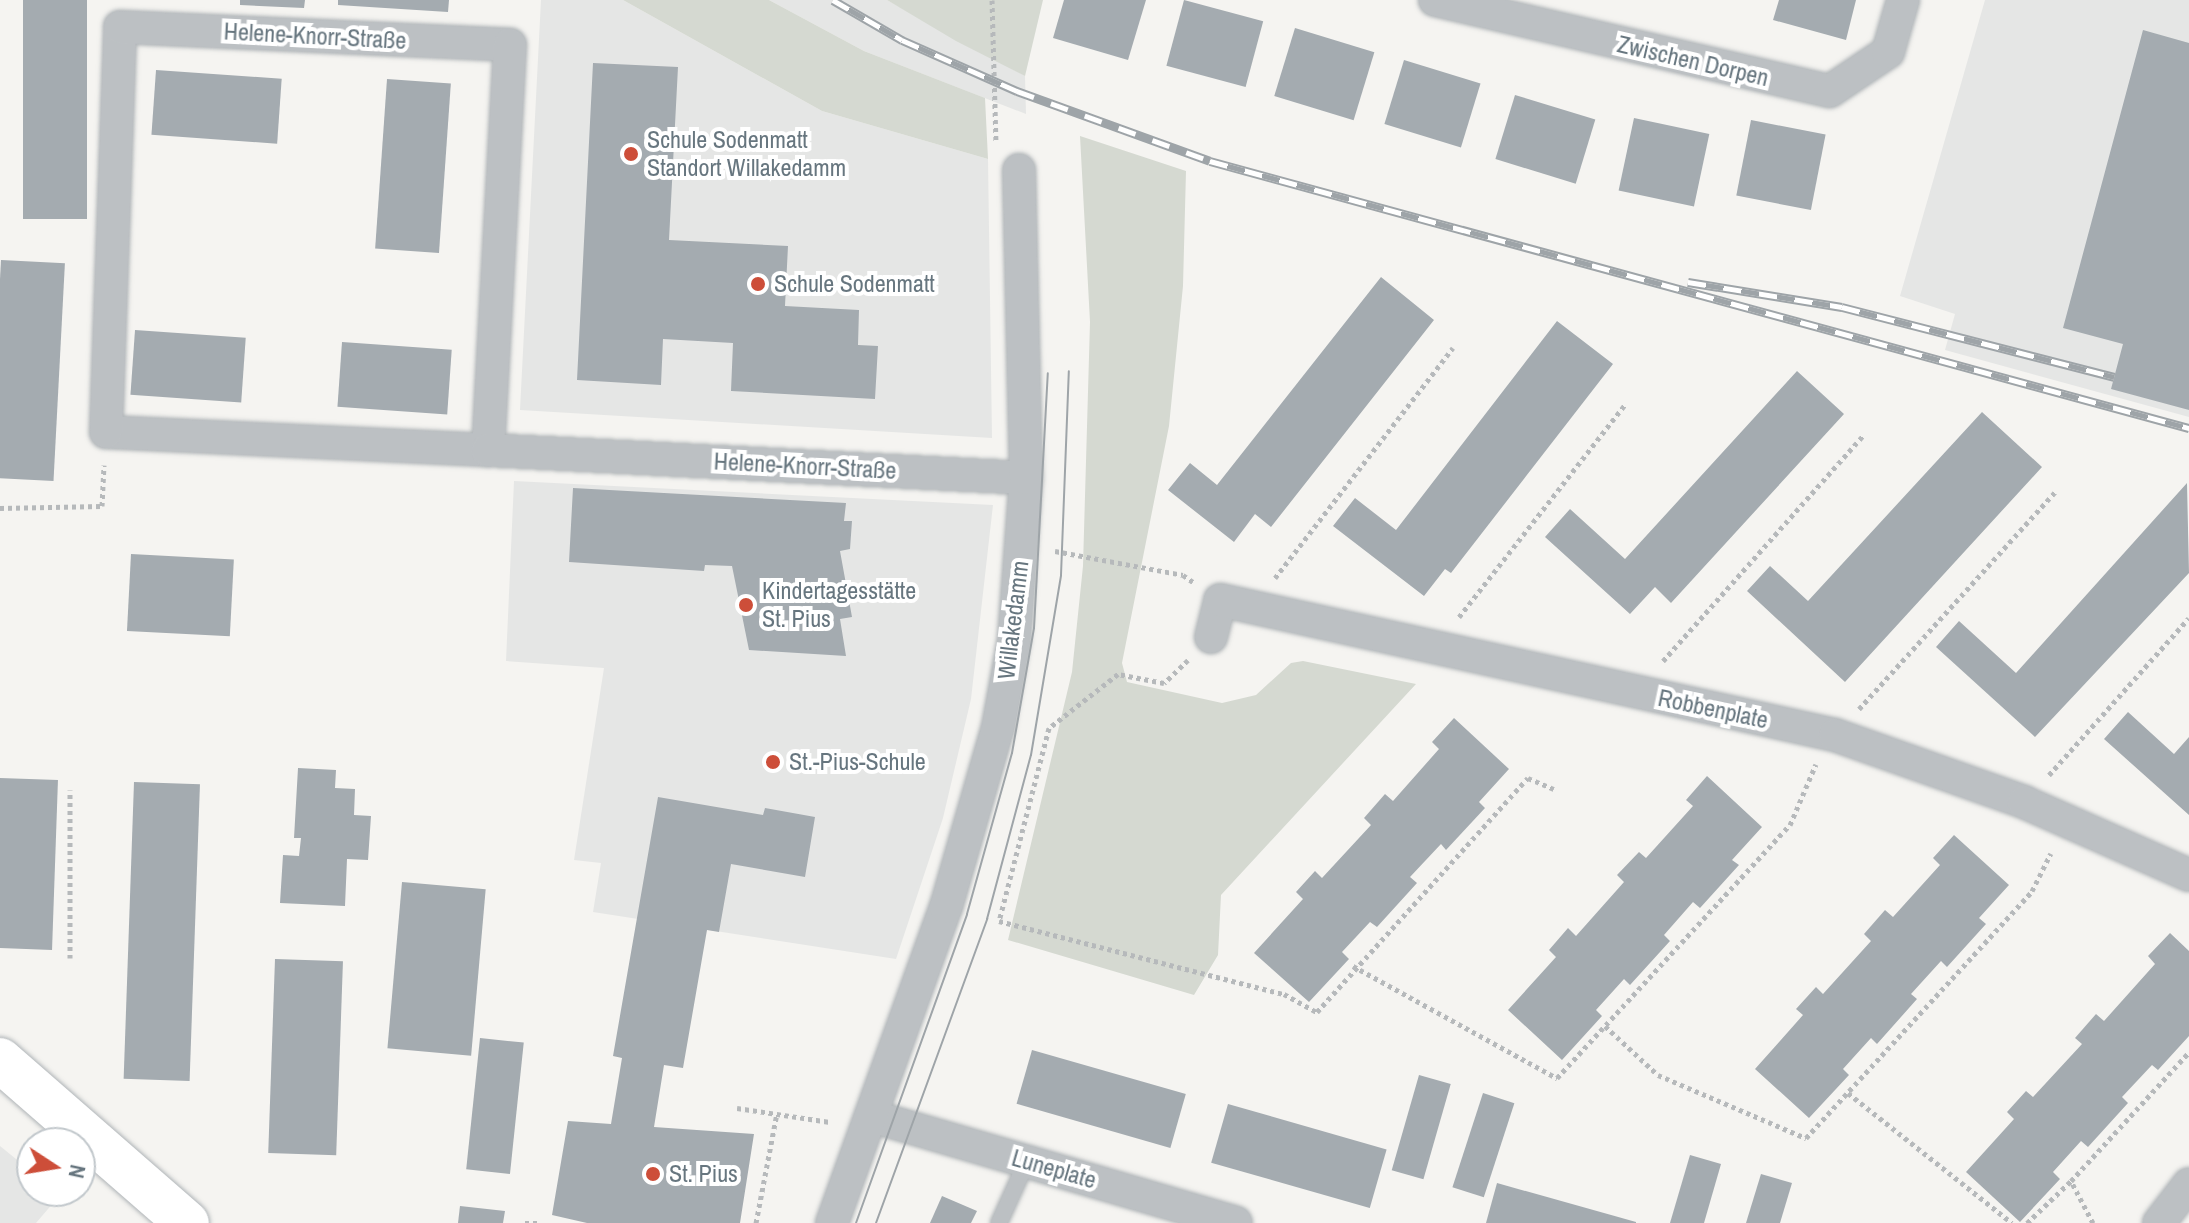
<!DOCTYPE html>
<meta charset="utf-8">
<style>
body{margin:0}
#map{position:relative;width:2189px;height:1223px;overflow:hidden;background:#f5f4f1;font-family:"Archivo Narrow",sans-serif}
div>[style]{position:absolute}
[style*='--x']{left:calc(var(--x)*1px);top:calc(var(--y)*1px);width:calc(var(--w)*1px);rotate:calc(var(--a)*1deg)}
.built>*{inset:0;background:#e5e6e5}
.green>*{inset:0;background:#d5d9d1}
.building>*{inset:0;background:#a4abb0;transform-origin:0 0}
.path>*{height:5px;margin-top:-2.5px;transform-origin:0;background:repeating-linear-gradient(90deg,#b6b9bb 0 4px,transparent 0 8px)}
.roads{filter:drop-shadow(0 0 2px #afb4b7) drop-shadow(0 0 2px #afb4b7)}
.lane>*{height:16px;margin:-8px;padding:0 8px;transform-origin:8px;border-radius:8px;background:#bcc0c3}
.street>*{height:32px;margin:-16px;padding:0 16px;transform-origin:16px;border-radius:16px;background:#bcc0c3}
.secondary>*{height:44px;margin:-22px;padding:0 22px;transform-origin:22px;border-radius:22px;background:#fff}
.tram>*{height:2px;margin:-1px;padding:0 1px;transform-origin:1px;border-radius:1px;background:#9ea4a8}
.rail>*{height:9px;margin-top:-4.5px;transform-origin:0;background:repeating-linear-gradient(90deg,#fff 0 18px,#9ea4a8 0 36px);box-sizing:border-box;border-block:2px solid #9ea4a8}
.dots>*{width:22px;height:22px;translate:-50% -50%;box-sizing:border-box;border:4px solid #fff;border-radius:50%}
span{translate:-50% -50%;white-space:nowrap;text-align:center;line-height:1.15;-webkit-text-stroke:8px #fff;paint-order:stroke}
.street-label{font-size:24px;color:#67767f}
.poi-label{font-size:24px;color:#67767f}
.left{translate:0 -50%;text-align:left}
.north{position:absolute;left:16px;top:1127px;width:80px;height:80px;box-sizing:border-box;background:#fff;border:2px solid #c2c8cc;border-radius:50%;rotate:102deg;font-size:22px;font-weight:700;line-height:32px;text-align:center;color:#67767f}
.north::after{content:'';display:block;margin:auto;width:28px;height:36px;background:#cd4e39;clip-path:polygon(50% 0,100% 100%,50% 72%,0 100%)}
</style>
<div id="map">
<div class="built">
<div style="clip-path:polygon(541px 0,623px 0,822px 111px,988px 159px,992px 438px,520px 410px)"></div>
<div style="clip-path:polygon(769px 0,887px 0,1025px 76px,1026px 114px,864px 51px)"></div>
<div style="clip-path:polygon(1985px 0,2189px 0,2189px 417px,1945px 350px,1955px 314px,1900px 296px)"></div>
<div style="clip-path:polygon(514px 481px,993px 505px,971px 699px,943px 818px,896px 959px,593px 912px,601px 863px,574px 860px,604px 668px,506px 661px)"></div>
<div style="clip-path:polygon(0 1146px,32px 1172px,32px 1191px,60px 1195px,36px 1223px,0 1223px)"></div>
</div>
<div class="green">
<div style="clip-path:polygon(623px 0,769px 0,864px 51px,985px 98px,988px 159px,822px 111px)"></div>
<div style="clip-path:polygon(887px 0,1043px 0,1025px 76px,956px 41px)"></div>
<div style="clip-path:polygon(1080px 136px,1186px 171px,1183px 286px,1169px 426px,1122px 663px,1127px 682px,1222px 703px,1256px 695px,1291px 663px,1303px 661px,1416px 684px,1221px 895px,1218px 955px,1194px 995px,1008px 940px,1072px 672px,1083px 566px,1090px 322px)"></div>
</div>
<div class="building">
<div style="left:23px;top:0;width:64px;height:219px"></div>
<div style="clip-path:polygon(240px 0,305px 0,304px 8px,240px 5px)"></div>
<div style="clip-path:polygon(338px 0,449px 0,448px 12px,338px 5px)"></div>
<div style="clip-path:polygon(1064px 0,1146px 0,1128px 60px,1053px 38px)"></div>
<div style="left:1184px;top:0;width:82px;height:68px;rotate:15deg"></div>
<div style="clip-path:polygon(1779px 0,1856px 0,1846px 40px,1773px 20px)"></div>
<div style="left:1295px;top:28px;width:83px;height:71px;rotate:17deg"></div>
<div style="clip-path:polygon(2143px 30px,2189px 43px,2189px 410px,2111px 389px,2123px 344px,2063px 328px)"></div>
<div style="left:1404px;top:60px;width:80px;height:67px;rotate:17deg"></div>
<div style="clip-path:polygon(593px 63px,678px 67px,669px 240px,788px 246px,785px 306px,859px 310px,858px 345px,878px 346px,875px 399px,731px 391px,733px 343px,663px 339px,661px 385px,577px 380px)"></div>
<div style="left:156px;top:70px;width:126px;height:65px;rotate:4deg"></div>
<div style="left:387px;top:79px;width:64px;height:170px;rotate:4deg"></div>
<div style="left:1515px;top:95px;width:84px;height:67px;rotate:17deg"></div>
<div style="left:1634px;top:118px;width:77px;height:74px;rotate:12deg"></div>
<div style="left:1751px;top:120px;width:76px;height:77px;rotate:11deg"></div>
<div style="left:1px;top:260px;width:64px;height:218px;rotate:3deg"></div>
<div style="clip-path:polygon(1381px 277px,1434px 320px,1271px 527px,1255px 514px,1234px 542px,1168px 490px,1190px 463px,1217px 485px)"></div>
<div style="clip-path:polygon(1557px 321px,1613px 364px,1451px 573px,1445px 569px,1424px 596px,1333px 526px,1355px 498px,1396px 530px)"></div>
<div style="left:135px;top:330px;width:111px;height:65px;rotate:4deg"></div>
<div style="left:342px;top:342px;width:110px;height:65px;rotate:4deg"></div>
<div style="clip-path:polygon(1797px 371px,1844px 414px,1671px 603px,1655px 587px,1630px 614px,1545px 537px,1570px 509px,1625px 559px)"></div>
<div style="clip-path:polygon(1982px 412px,2042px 467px,1845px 682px,1747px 591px,1770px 566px,1808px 601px)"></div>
<div style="clip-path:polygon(2187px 483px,2189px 573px,2035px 737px,1936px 647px,1959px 621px,2016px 673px)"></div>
<div style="clip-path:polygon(573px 488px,846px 503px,844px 521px,852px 521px,850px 549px,840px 551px,852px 617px,840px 619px,846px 656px,749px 650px,732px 566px,705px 565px,704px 571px,569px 562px)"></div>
<div style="left:131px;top:554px;width:103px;height:77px;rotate:3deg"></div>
<div style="clip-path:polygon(2128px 712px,2174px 754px,2189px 737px,2189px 815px,2104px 739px)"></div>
<div style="clip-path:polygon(1454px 718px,1509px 769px,1479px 802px,1485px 808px,1446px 850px,1441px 844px,1410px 877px,1417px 883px,1377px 927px,1370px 922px,1342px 952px,1349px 959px,1309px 1002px,1254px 953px,1303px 899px,1296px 892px,1315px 871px,1322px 878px,1371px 825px,1364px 818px,1385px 794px,1393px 801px,1439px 749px,1432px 742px)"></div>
<div style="clip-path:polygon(298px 768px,336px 770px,335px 788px,355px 789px,354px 815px,371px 816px,368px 860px,347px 859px,345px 906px,280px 903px,283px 855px,299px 856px,301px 838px,294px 838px)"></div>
<div style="clip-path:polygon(1707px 776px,1762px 827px,1732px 860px,1739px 865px,1700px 908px,1693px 902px,1664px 935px,1670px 941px,1630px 985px,1624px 979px,1596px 1010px,1602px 1016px,1562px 1060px,1508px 1010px,1556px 957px,1549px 950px,1568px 928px,1576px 936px,1624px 882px,1617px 875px,1639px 852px,1646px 858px,1693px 806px,1686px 800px)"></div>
<div style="left:0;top:778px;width:58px;height:170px;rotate:2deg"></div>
<div style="left:134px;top:782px;width:66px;height:297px;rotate:2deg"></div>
<div style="clip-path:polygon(658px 797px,763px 815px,765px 808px,815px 817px,805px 877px,731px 864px,719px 932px,707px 930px,683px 1068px,664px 1065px,654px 1127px,754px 1134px,740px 1223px,587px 1223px,552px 1215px,568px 1121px,611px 1124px,622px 1058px,613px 1056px)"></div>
<div style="clip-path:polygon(1954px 835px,2009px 885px,1979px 918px,1986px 924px,1947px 967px,1941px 961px,1911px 994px,1917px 999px,1877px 1044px,1871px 1038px,1843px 1069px,1849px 1075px,1809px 1118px,1755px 1069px,1803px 1015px,1796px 1009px,1816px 987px,1823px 994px,1871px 941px,1864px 934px,1885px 910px,1893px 917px,1940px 865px,1933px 858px)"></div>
<div style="left:402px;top:882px;width:84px;height:167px;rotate:5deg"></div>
<div style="clip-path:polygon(2170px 933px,2189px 951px,2189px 1036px,2158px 1070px,2152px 1065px,2122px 1097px,2128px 1103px,2088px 1147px,2081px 1141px,2053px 1172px,2060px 1179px,2020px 1222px,1966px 1172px,2014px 1119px,2007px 1112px,2026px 1091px,2033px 1097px,2082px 1044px,2075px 1038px,2096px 1014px,2104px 1021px,2155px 964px,2148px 956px)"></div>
<div style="left:275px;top:959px;width:68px;height:194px;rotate:2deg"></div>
<div style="left:480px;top:1038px;width:44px;height:132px;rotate:6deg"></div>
<div style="left:1032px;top:1050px;width:160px;height:56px;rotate:16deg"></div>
<div style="left:1419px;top:1075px;width:33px;height:99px;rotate:16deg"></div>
<div style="left:1483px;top:1093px;width:33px;height:99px;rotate:18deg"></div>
<div style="left:1228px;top:1104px;width:165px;height:61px;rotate:16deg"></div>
<div style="clip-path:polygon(1690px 1155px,1721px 1164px,1704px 1223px,1670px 1223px)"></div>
<div style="clip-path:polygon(1761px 1174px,1792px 1183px,1780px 1223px,1746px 1223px)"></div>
<div style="clip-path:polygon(1497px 1183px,1636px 1222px,1636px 1223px,1486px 1223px)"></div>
<div style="clip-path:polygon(942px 1196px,977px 1211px,971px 1223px,930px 1223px)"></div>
<div style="clip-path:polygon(460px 1206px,505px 1211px,503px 1223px,458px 1223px)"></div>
</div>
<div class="path">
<div style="--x:992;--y:0;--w:143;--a:88.4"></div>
<div style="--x:0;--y:508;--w:102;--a:-1.1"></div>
<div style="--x:102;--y:506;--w:41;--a:-87.2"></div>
<div style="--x:1055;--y:551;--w:130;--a:10.6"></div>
<div style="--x:1183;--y:575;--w:12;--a:35"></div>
<div style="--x:1275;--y:578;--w:291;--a:-52.3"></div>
<div style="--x:1459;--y:617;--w:271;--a:-52"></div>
<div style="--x:1188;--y:660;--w:33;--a:136"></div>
<div style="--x:1164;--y:683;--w:47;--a:-168.9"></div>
<div style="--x:1118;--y:674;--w:88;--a:142"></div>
<div style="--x:1049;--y:728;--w:199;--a:104.5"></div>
<div style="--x:999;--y:921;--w:294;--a:14.4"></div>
<div style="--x:1284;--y:994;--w:38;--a:29"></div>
<div style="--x:1317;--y:1012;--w:315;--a:-48"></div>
<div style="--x:1528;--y:778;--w:28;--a:23"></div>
<div style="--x:1663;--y:661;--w:301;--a:-48.4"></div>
<div style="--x:1859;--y:709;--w:295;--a:-47.9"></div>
<div style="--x:2049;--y:775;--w:210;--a:-48.3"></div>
<div style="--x:70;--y:958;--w:168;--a:-90"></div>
<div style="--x:1353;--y:966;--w:233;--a:28.8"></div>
<div style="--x:1557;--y:1078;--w:344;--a:-47.4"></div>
<div style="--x:1790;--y:825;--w:66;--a:-66.9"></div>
<div style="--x:1605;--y:1026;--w:72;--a:42.8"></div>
<div style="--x:1658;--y:1075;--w:161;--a:23.1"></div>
<div style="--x:1806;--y:1138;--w:335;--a:-47.5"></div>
<div style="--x:2032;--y:891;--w:42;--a:-63.4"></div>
<div style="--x:1848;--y:1093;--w:209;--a:38.4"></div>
<div style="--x:737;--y:1108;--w:94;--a:8.6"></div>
<div style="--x:525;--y:1223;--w:12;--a:0"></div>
<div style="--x:756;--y:1223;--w:112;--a:-79.2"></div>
<div style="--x:2027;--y:1223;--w:61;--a:-43.7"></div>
<div style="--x:2093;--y:1223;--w:47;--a:-117.6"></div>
<div style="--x:2071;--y:1181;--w:175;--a:-47.5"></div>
</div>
<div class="roads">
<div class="lane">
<div style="--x:999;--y:1223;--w:68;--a:-65.7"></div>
</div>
<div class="street">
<div style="--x:1435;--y:0;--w:405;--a:13"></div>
<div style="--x:1830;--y:91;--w:70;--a:-33.9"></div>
<div style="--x:1888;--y:52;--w:54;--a:-73.9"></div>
<div style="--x:488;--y:450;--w:382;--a:-177.3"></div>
<div style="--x:106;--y:432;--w:405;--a:-88"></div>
<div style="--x:120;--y:27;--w:390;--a:2.6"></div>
<div style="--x:510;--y:45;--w:406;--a:93.1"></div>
<div style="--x:488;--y:450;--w:539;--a:2.98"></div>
<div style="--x:1211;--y:637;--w:38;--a:-76"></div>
<div style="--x:1220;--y:600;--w:630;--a:12.38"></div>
<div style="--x:1835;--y:735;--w:201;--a:19.5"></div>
<div style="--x:2024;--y:802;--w:180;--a:23.9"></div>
<div style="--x:871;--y:1116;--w:380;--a:16.3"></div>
<div style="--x:832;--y:1223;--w:336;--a:-70.2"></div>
<div style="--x:946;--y:907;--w:187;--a:-73.9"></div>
<div style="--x:998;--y:727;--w:88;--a:-79.6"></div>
<div style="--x:1014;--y:640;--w:162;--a:-85.8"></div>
<div style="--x:1026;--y:478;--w:308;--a:-91.3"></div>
<div style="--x:2159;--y:1223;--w:49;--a:-52.4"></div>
</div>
<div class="secondary">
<div style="--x:0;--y:1060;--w:248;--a:41.1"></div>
</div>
</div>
<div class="tram">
<div style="--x:856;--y:1223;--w:328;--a:-70.2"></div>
<div style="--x:967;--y:914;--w:167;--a:-74.4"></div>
<div style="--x:1012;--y:753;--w:127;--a:-80"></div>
<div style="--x:1034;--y:628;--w:255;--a:-86.9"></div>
<div style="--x:876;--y:1223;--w:324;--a:-69.9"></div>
<div style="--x:987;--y:919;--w:170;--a:-75"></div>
<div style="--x:1031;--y:755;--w:182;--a:-80.5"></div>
<div style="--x:1061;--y:575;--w:204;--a:-87.8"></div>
</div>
<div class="rail">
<div style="--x:833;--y:0;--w:80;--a:30.1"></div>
<div style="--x:902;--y:40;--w:126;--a:23.9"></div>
<div style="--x:1017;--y:91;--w:205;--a:19.9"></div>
<div style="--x:1210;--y:161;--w:1015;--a:15.26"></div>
<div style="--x:1688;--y:282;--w:156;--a:9.2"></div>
<div style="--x:1842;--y:307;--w:281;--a:14.4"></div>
</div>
<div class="dots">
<div style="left:631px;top:154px;background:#cd4e39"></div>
<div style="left:758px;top:284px;background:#cd4e39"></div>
<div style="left:746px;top:605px;background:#cd4e39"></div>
<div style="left:773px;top:762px;background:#cd4e39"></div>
<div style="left:653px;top:1174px;background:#cd4e39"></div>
</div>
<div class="street-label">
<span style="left:315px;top:36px;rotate:3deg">Helene-Knorr-Straße</span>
<span style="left:1693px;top:61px;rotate:13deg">Zwischen Dorpen</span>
<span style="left:805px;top:466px;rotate:3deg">Helene-Knorr-Straße</span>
<span style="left:1013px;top:620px;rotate:-83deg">Willakedamm</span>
<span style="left:1713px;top:709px;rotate:12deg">Robbenplate</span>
<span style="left:1054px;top:1169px;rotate:16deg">Luneplate</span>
</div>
<div class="poi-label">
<span class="left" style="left:647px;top:154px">Schule Sodenmatt<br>Standort Willakedamm</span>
<span class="left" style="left:774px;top:284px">Schule Sodenmatt</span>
<span class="left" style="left:762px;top:605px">Kindertagesstätte<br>St. Pius</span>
<span class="left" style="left:789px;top:762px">St.-Pius-Schule</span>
<span class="left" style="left:669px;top:1174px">St. Pius</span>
</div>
<div class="north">N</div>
</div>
